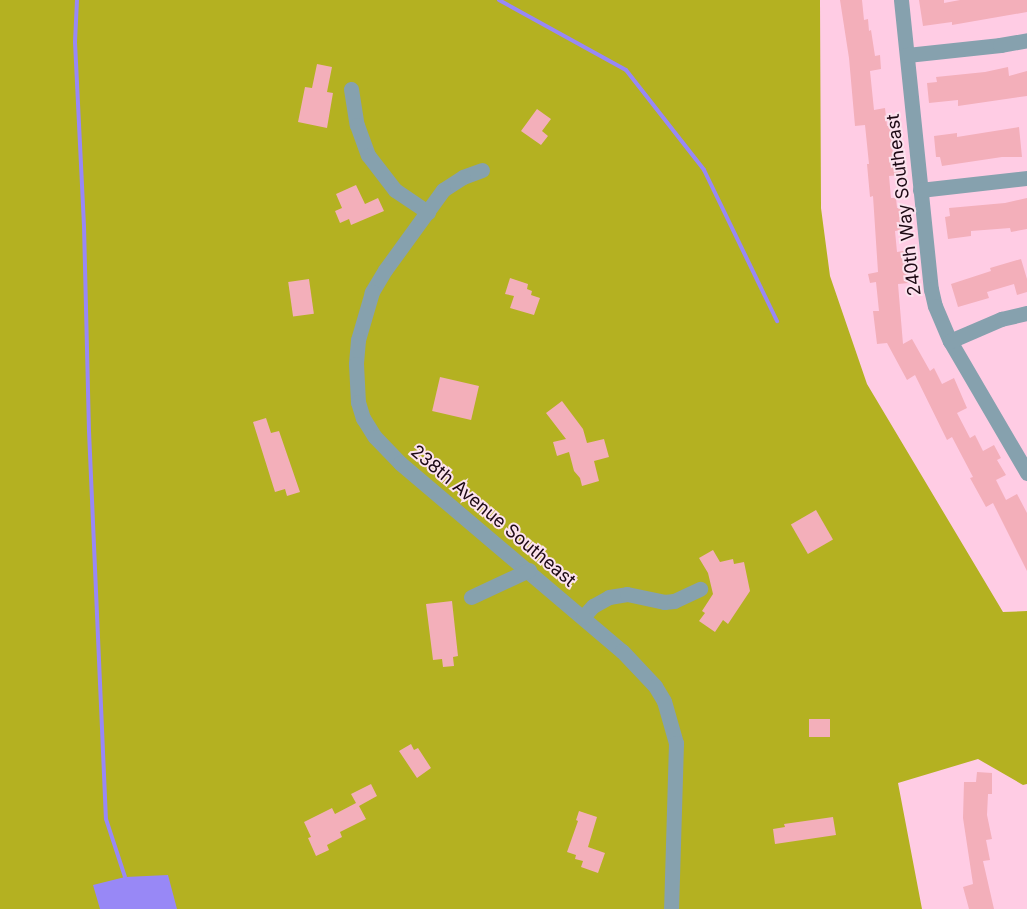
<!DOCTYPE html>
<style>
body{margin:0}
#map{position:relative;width:1027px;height:909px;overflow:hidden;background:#ffcce4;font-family:Inter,sans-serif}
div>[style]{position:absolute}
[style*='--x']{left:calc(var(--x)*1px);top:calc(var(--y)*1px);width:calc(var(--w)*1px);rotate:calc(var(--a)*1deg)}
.green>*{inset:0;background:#b4b121}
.water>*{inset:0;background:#9888f6}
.stream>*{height:4px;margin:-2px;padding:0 2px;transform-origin:2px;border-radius:2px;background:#9888f6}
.building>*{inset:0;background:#f3afba;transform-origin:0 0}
.minor>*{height:15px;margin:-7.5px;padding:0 7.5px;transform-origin:7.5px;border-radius:7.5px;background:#86a1ae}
span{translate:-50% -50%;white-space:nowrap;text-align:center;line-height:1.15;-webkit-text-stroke:4px #fce2ee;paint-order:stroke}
.street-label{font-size:18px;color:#1d0914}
</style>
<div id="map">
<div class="green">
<div style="clip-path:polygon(0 0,820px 0,821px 208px,830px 276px,867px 384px,1003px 612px,1027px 611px,1027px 784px,1023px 785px,978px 759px,898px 783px,922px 909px,0 909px)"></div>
</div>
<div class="water">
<div style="clip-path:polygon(168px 875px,177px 909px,100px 909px,93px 885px,125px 877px)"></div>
</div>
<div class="stream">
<div style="--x:77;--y:0;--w:42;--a:92.7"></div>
<div style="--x:75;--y:42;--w:184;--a:87.2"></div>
<div style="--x:84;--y:226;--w:205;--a:88.6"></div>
<div style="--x:89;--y:431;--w:388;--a:87.5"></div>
<div style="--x:106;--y:819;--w:61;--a:71.9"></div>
<div style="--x:499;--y:0;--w:145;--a:28.9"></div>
<div style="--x:626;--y:70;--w:127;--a:52"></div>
<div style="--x:704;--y:170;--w:168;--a:64.2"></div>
</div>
<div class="building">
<div style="clip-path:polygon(840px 0,862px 0,864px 20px,868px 19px,869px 31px,871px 30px,875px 56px,880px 55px,881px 69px,870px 71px,874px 110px,885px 108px,887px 126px,890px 126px,894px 162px,899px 162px,901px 175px,889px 176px,891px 198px,896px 198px,897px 208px,900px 208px,902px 230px,895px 231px,897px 252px,909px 250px,910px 265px,907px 265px,909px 283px,898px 284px,903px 344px,912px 339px,930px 371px,934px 368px,942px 384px,954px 378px,967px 408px,957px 413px,970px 438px,975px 435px,983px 451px,994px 445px,1001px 458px,997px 460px,1006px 475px,996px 480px,1006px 500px,1017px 494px,1027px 513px,1027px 571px,993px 503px,986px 507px,970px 478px,973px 477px,952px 437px,947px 440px,915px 375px,907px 380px,887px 343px,877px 344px,873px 311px,879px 311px,876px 282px,870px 283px,868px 274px,878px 272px,873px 196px,870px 197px,867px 164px,869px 164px,865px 125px,855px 126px,849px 58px)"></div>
<div style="clip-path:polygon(919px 0,944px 0,944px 3px,960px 0,1027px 0,1027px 12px,952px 25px,952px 22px,923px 26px)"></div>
<div style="clip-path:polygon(317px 64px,332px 67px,327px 92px,333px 93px,327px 128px,298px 122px,305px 87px,312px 88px)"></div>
<div style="clip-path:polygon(1008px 67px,1009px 76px,1027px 71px,1027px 96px,958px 106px,958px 100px,929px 103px,927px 83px,937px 82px,936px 77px,985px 72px)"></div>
<div style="clip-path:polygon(537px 109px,551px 119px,542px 131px,548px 136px,541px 145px,521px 131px)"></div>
<div style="clip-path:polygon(1019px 127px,1022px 157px,1002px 157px,942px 166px,940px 157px,936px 157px,934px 136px,957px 133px,957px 137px)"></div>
<div style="clip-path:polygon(356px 185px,365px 204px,378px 198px,384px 211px,351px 225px,349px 219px,340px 223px,335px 211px,342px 208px,336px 194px)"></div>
<div style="clip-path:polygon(1027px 198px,1027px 229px,1011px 232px,1010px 228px,971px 231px,971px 236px,948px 239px,945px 217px,950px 216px,949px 208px,1005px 203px)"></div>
<div style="clip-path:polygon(1021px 259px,1027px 279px,1027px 292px,1017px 295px,1014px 284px,987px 292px,989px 298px,958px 307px,951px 284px,991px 271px,990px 268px)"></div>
<div style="clip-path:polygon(510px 278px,528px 284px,527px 289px,532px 291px,531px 295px,540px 298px,534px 315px,510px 308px,514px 296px,505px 294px)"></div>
<div style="left:309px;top:279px;width:35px;height:21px;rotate:82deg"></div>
<div style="left:440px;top:377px;width:40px;height:35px;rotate:13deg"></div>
<div style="clip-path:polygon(562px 401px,583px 429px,587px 443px,604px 439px,609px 457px,594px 461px,599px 481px,582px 486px,580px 478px,574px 471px,569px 452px,557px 456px,553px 442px,566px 439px,546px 413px)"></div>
<div style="clip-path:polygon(266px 418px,271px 433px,279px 431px,300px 492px,287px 496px,285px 489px,275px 492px,253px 422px)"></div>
<div style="left:816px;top:510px;width:34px;height:29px;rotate:60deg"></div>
<div style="clip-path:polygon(713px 550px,720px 562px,733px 559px,734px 564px,744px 562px,750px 591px,728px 624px,723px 620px,715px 632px,699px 621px,705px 613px,702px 611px,713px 594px,708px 573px,699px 558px)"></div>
<div style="clip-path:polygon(452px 601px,458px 656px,453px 657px,454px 666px,443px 667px,442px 659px,433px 660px,426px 604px)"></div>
<div style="left:809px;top:719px;width:21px;height:18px"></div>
<div style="clip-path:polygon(411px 744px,414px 750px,418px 748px,431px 768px,417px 778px,399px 751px)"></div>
<div style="clip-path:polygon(977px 772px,992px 773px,992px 794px,988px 794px,987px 815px,992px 839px,986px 840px,990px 860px,983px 861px,994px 909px,969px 909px,963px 887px,973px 884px,963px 818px,964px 782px,976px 782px)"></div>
<div style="clip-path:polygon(371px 784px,377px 796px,359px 806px,366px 819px,340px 832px,342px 837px,327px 845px,329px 850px,316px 856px,308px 838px,311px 837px,304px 822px,332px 808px,335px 814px,356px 803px,351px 794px)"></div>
<div style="clip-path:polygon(579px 811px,597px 817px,588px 847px,605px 853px,598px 873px,581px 867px,583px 861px,575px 859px,576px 855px,567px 852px,578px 821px,576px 820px)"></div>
<div style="clip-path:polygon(833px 817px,836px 835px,775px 844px,773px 829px,785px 827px,784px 824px)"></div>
</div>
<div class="minor">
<div style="--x:901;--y:0;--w:291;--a:84.1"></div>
<div style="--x:931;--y:289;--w:17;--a:77"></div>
<div style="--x:935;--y:306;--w:38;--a:67"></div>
<div style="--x:950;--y:341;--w:153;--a:59.7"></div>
<div style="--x:907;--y:55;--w:94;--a:-6.1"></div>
<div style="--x:1000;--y:45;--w:27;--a:-10"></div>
<div style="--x:351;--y:89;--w:36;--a:81"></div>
<div style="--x:357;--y:125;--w:32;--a:70"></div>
<div style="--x:368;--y:155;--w:44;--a:52.4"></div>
<div style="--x:395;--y:190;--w:40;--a:34"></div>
<div style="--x:482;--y:170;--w:20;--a:160"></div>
<div style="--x:463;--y:177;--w:24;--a:147"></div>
<div style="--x:443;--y:190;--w:99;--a:125.9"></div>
<div style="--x:385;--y:270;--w:26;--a:121"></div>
<div style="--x:372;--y:292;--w:50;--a:106.3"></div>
<div style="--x:358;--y:340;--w:24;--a:95"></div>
<div style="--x:356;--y:364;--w:38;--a:87"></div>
<div style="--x:358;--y:402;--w:17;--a:73"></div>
<div style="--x:363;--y:418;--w:22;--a:58"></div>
<div style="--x:375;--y:437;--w:36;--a:46"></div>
<div style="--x:400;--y:463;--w:291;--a:40.3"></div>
<div style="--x:622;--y:651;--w:48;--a:46.7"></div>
<div style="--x:655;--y:686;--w:17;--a:59"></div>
<div style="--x:664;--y:701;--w:44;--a:74.1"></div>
<div style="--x:676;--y:743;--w:166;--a:91.7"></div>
<div style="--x:920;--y:190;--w:108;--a:-6.4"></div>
<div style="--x:950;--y:341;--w:56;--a:-23.3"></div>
<div style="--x:1001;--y:319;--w:27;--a:-13"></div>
<div style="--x:471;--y:597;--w:64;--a:-25"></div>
<div style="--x:583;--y:617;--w:15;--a:-48"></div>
<div style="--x:593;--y:606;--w:18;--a:-29"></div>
<div style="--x:609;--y:597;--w:18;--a:-9"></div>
<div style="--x:627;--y:594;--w:38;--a:12"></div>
<div style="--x:664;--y:602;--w:10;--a:-6"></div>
<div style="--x:674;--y:601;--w:29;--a:-25"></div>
</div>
<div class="street-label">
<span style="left:904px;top:205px;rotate:-97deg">240th Way Southeast</span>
<span style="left:493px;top:516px;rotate:40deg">238th Avenue Southeast</span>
</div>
</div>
